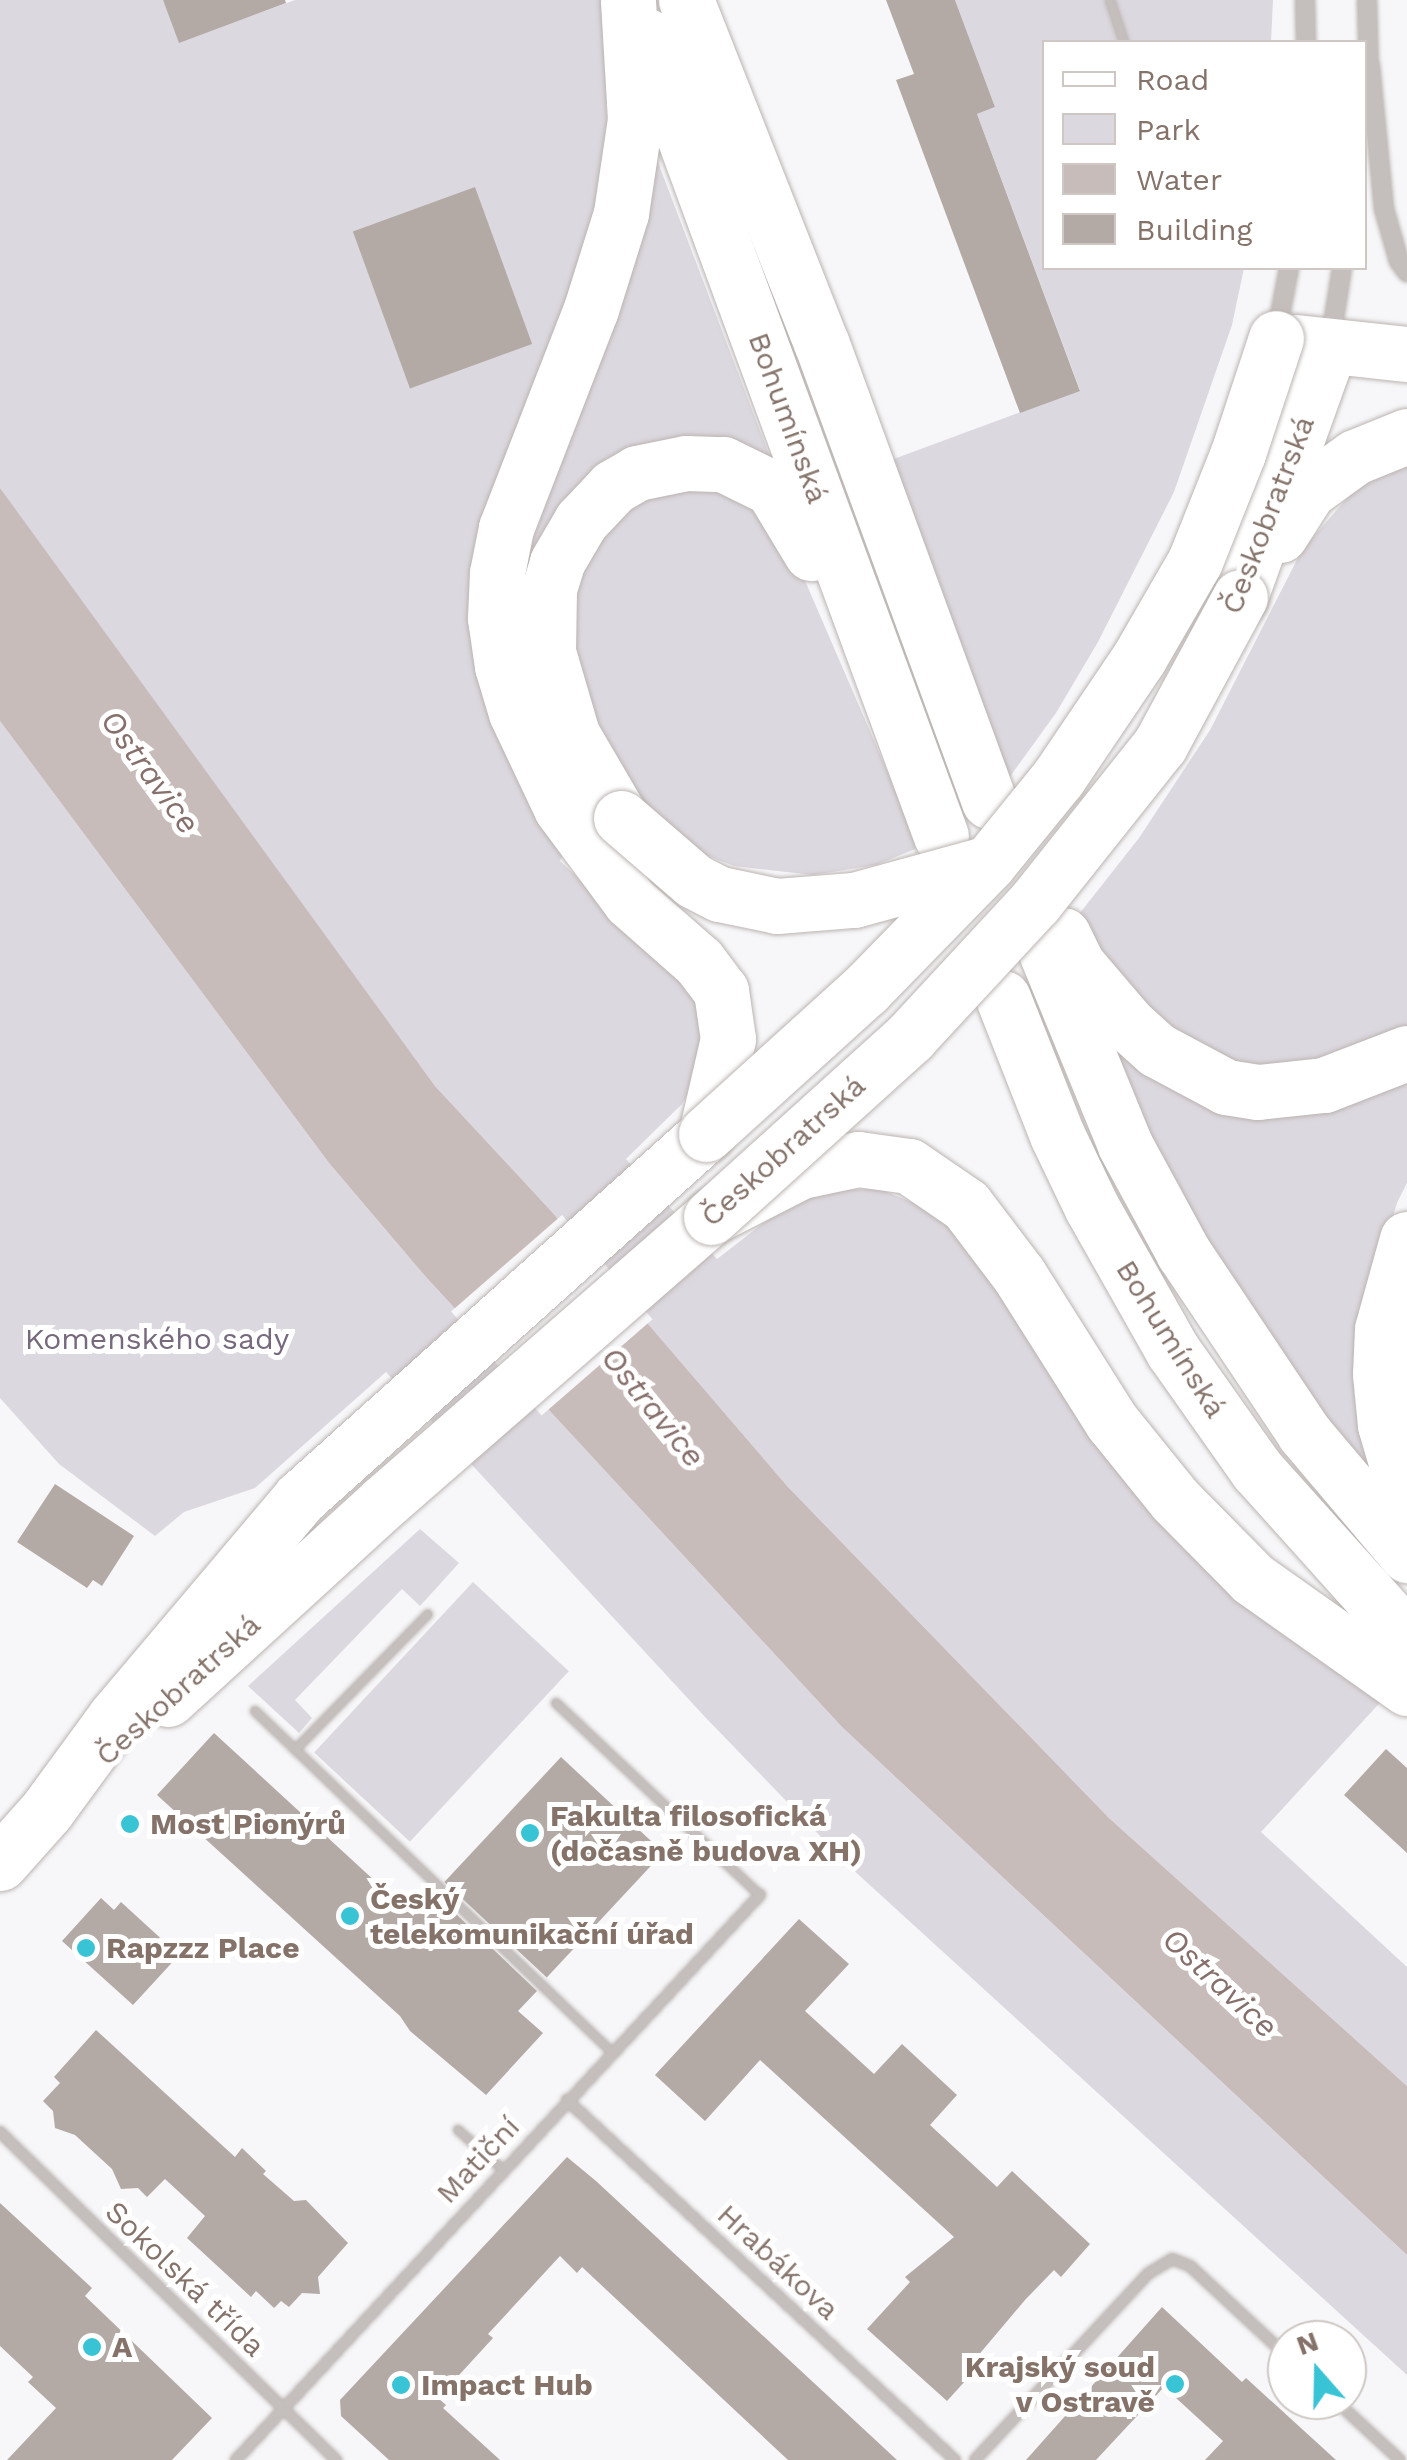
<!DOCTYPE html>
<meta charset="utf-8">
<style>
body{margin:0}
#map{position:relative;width:1407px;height:2460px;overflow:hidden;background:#f7f7f9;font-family:"Work Sans",sans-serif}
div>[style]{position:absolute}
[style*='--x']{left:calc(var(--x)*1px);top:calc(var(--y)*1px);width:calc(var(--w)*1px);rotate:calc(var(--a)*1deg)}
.green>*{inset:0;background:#dcd8df;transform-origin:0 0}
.water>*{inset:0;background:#c8bcba}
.pier>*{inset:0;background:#f7f7f9;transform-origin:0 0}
.building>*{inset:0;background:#b3aaa5;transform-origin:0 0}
.roads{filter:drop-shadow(0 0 2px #bbb4b1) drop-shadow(0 0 2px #bbb4b1)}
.service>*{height:8px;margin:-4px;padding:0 4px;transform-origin:4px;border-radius:4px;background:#c4bebc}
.minor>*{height:10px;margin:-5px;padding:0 5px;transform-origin:5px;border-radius:5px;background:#c4bebc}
.tertiary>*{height:18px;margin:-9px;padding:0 9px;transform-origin:9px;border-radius:9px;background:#c4bebc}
.secondary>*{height:55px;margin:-27.5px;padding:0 27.5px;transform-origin:27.5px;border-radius:27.5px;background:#fff}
.bridges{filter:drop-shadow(0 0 2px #bbb4b1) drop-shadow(0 0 2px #bbb4b1)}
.secondary-bridge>*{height:55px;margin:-27.5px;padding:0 27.5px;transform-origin:27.5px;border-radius:27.5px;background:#fff}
.dots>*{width:28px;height:28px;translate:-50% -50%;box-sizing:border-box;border:5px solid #fff;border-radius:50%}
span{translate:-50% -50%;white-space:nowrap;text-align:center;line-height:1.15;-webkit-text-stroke:10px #fff;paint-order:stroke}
.street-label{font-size:30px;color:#85736a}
.park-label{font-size:30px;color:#76697d}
.poi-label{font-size:30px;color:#85736a;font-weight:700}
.left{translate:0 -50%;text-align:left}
.right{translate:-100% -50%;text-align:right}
.water-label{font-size:32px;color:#876f6b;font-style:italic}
.legend{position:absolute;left:1042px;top:40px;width:325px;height:230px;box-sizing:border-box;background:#fff;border:2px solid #cec7c3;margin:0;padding:12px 18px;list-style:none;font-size:30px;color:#85736a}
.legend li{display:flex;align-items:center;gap:20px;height:50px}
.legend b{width:50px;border:2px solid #cec7c3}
.north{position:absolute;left:1267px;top:2320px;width:100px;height:100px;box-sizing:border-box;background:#fff;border:2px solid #cec7c3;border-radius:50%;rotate:340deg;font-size:28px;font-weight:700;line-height:40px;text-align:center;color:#85736a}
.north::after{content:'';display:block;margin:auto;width:35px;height:45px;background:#39c4d6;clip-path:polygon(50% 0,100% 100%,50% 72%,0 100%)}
</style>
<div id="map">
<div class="green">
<div style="clip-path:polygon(0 0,163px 0,180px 42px,295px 0,604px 0,608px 162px,595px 247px,501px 492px,564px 853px,560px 861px,681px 975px,702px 1016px,701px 1070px,682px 1104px,626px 1159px,717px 1259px,771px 1217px,824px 1190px,880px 1189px,923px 1207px,947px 1225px,1387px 1695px,1261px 1832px,1407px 1967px,1407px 2086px,1109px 1818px,788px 1487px,552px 1212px,435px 1086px,27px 528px,0 488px)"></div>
<div style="clip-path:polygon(955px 0,1273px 0,1271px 42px,1044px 42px,1044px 268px,1244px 268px,1232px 325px,1174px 492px,1098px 642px,1056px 713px,1009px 778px,891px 460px,1080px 390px,977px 114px,995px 107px)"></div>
<div style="clip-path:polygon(648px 136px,770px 457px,565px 517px,534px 694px,523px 557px)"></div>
<div style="clip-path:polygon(1407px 465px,1407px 1032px,1366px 1054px,1258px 1074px,1145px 1016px,1076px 918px,1139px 838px,1210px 730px,1302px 550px,1355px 489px)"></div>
<div style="clip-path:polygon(735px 486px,784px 532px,920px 847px,876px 865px,813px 875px,734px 866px,683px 846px,599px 757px,585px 723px,570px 614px,586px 554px,637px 490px)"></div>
<div style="clip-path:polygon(0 721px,329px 1163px,425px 1276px,842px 1727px,1407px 2255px,1407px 2375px,850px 1867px,706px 1718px,386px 1372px,255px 1488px,184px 1512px,155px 1536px,59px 1464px,0 1398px)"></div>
<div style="clip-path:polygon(1105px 1036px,1132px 1057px,1407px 1075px,1407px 1183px,1397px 1203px,1375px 1277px,1384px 1487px,1314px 1416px,1173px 1187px)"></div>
<div style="clip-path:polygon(420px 1529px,459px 1563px,420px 1606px,402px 1589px,295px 1700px,312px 1718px,299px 1733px,248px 1686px)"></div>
<div style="left:473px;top:1582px;width:131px;height:233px;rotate:43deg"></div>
</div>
<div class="water">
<div style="clip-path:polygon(0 488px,435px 1086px,552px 1212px,788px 1487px,1109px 1818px,1407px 2086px,1407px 2255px,842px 1727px,425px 1276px,329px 1163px,0 721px)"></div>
</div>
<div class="pier">
<div style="left:562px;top:1215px;width:138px;height:147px;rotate:49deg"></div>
</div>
<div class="building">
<div style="clip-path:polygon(163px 0,285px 0,286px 3px,179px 43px)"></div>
<div style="clip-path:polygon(886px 0,955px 0,995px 107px,977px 114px,1080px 391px,1020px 413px,896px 80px,914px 74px)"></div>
<div style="left:475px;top:187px;width:167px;height:130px;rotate:70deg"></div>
<div style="clip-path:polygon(55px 1484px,134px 1536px,102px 1586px,93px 1580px,87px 1588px,17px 1542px)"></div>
<div style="clip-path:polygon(214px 1733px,413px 1916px,434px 1893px,537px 1991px,518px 2011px,543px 2033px,486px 2095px,410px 2031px,400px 2016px,157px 1795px)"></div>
<div style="clip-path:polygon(1386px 1749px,1407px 1768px,1407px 1853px,1344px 1795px)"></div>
<div style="left:561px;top:1757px;width:140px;height:171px;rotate:43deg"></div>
<div style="clip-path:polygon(101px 1898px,114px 1910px,121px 1902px,179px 1955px,133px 2005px,62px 1941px)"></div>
<div style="clip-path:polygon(799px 1919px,849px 1964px,805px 2011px,874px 2074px,902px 2044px,957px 2095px,930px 2125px,997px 2187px,1012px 2171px,1090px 2244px,1061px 2277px,1054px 2270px,1025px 2300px,971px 2364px,976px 2369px,947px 2401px,867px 2329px,910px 2282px,905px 2277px,954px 2237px,760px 2060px,705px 2121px,655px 2075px)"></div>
<div style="clip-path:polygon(96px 2030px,235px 2157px,242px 2148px,266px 2171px,263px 2174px,294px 2201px,306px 2200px,348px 2243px,318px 2277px,320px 2294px,302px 2293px,289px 2307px,281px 2301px,274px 2308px,256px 2291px,251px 2297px,187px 2238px,205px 2216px,165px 2179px,147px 2197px,138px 2188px,121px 2189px,112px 2169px,75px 2135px,55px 2128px,53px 2111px,43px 2101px,60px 2083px,54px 2077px)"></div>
<div style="clip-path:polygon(567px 2157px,596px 2181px,897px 2460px,788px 2460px,582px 2267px,577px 2273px,560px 2256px,488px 2334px,493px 2338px,438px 2398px,446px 2405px,443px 2408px,500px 2460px,389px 2460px,341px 2416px,340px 2400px)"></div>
<div style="clip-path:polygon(0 2203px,92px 2288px,85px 2296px,212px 2418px,172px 2460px,7px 2460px,56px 2408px,28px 2382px,33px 2377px,0 2346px)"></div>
<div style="clip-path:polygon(1162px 2307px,1242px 2382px,1246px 2378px,1336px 2460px,1205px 2460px,1223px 2441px,1164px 2387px,1096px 2460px,1026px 2460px)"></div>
</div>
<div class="roads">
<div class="service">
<div style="--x:1110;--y:0;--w:44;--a:71.6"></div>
<div style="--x:556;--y:1703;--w:280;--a:43.3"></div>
<div style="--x:255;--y:1711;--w:494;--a:43.7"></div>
<div style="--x:295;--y:1750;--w:190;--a:-45.6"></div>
<div style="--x:458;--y:2130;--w:60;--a:41.6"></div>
</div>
<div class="minor">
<div style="--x:567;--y:2100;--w:529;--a:42.86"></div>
<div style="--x:0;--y:2132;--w:470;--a:44.3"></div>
<div style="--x:1335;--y:2400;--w:88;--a:42.7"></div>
<div style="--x:236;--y:2460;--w:771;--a:-47.16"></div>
<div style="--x:975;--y:2460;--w:255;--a:-47.1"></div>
<div style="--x:1149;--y:2273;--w:27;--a:-31"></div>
<div style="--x:1172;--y:2259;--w:19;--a:21"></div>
<div style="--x:1190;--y:2266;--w:132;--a:42.9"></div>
</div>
<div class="tertiary">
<div style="--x:1305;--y:0;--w:42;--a:88.6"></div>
<div style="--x:1367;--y:0;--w:74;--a:88.5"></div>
<div style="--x:1370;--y:66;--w:144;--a:84.4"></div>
<div style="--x:1384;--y:209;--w:54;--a:73.9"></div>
<div style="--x:1399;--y:261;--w:14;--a:54"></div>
<div style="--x:1277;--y:331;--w:64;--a:-79.2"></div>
<div style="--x:1331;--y:338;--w:71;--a:-81.1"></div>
</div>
<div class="secondary">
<div style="--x:686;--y:0;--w:368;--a:68.5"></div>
<div style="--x:821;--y:342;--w:489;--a:69.9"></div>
<div style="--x:647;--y:36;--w:852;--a:69.82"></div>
<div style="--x:1296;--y:342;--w:112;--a:6.2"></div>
<div style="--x:1280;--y:535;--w:52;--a:-57.5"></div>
<div style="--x:1308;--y:491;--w:58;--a:-35.9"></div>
<div style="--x:1355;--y:457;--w:56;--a:-22"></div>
<div style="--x:1240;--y:597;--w:263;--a:-70.3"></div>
<div style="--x:621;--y:818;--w:97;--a:-120.3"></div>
<div style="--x:572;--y:734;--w:85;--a:-106.3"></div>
<div style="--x:548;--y:652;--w:63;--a:-89.1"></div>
<div style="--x:549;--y:589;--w:28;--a:-73"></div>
<div style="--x:557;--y:562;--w:48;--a:-59.7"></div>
<div style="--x:581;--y:521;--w:47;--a:-46.7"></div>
<div style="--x:613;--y:487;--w:28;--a:-30"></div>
<div style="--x:637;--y:473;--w:50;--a:-11.5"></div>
<div style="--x:686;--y:463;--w:37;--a:2"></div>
<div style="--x:723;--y:464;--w:55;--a:26.1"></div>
<div style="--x:772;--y:488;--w:76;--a:59"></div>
<div style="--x:1063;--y:935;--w:32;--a:64"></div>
<div style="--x:1077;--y:964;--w:79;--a:49.6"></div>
<div style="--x:1128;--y:1024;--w:39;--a:42"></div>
<div style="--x:1157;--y:1050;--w:78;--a:28.2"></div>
<div style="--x:1226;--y:1087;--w:32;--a:9"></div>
<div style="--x:1258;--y:1092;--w:66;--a:-6.1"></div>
<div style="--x:1324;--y:1085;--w:89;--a:-21.1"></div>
<div style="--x:1046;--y:952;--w:209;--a:67.7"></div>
<div style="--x:1125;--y:1145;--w:122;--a:61.5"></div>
<div style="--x:1183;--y:1252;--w:218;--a:56.2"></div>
<div style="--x:1304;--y:1433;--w:160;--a:49.8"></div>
<div style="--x:1003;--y:998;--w:147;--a:68.5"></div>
<div style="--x:1057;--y:1135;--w:81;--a:64.4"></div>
<div style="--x:1092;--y:1208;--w:164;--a:60.5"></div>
<div style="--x:1173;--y:1351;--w:146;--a:54.8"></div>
<div style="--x:1257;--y:1470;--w:224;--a:48.1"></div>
<div style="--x:1407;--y:1239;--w:93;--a:105.5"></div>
<div style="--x:1382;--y:1329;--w:45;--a:92.5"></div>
<div style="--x:1380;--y:1374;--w:51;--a:84.4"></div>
<div style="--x:1385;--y:1425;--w:78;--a:73.7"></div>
<div style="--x:168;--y:1699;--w:294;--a:-42.4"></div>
<div style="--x:385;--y:1501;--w:432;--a:-41.1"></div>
<div style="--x:711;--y:1217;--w:101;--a:-27.1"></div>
<div style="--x:801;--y:1171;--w:58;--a:-11.9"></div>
<div style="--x:858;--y:1159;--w:51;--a:7.8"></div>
<div style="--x:909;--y:1166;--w:69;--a:34.4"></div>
<div style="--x:966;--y:1205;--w:88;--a:52.9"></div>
<div style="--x:1019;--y:1275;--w:174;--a:57.7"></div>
<div style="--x:1112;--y:1422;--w:100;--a:51.1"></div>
<div style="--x:1175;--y:1500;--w:111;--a:45.4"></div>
<div style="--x:1253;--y:1579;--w:189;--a:35.3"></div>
<div style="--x:0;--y:1863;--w:71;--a:-48.4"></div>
<div style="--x:47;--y:1810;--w:115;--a:-53.8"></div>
<div style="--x:115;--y:1717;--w:287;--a:-49.8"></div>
<div style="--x:300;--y:1498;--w:545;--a:-41.88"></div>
<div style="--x:706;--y:1134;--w:98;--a:-77"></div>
<div style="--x:728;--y:1039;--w:49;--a:-98.3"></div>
<div style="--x:721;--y:991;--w:38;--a:-127"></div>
<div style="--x:698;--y:961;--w:91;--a:-138.6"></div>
<div style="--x:630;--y:901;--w:116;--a:-126.6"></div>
<div style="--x:561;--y:808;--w:105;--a:-115.3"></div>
<div style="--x:516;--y:713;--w:49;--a:-106.6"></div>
<div style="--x:502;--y:666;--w:49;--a:-98.3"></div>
<div style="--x:495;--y:618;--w:45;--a:-87.5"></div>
<div style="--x:497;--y:573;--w:46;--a:-78.7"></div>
<div style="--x:506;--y:528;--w:235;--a:-68.8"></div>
<div style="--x:591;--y:309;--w:101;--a:-72.6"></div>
<div style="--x:621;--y:213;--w:95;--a:-81.5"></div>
<div style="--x:635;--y:119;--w:119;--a:-93.4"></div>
</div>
</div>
<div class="bridges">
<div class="secondary-bridge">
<div style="--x:621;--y:818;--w:96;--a:40.8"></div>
<div style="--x:694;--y:881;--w:29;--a:27"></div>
<div style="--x:720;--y:894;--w:58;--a:11.9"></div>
<div style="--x:777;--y:906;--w:77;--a:-4.5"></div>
<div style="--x:854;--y:900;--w:137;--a:-15.3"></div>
<div style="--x:706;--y:1134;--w:215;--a:-42.2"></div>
<div style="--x:865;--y:990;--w:176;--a:-45.7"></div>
<div style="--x:988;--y:864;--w:111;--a:-50.9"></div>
<div style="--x:1058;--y:778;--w:145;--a:-56"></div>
<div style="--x:1139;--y:658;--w:112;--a:-60"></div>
<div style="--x:1195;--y:561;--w:116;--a:-68.3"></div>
<div style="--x:1238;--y:453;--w:121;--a:-71.7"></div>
<div style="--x:711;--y:1217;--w:268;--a:-42.1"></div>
<div style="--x:910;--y:1037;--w:184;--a:-47.2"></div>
<div style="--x:1035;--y:902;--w:201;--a:-51.5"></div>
<div style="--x:1160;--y:745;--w:168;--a:-61.6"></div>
</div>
</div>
<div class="dots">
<div style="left:130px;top:1824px;background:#39c4d6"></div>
<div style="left:530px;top:1833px;background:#39c4d6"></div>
<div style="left:350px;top:1916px;background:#39c4d6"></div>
<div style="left:86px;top:1948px;background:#39c4d6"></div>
<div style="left:92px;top:2347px;background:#39c4d6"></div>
<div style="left:1175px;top:2384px;background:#39c4d6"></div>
<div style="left:401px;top:2385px;background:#39c4d6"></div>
</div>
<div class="street-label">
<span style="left:788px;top:418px;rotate:70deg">Bohumínská</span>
<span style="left:1268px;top:515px;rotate:-69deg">Českobratrská</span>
<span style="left:783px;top:1151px;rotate:-42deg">Českobratrská</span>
<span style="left:1171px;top:1339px;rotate:58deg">Bohumínská</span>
<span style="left:178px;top:1690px;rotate:-42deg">Českobratrská</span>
<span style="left:478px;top:2160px;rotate:-47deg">Matiční</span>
<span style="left:778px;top:2262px;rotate:43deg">Hrabákova</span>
<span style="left:185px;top:2279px;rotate:44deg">Sokolská třída</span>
</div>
<div class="park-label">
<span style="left:157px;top:1339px">Komenského sady</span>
</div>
<div class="poi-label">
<span class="left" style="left:550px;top:1833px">Fakulta filosofická<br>(dočasně budova XH)</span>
<span class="left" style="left:150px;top:1824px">Most Pionýrů</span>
<span class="left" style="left:370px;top:1916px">Český<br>telekomunikační úřad</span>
<span class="left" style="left:106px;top:1948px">Rapzzz Place</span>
<span class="left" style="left:112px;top:2347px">A</span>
<span class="right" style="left:1155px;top:2384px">Krajský soud<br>v Ostravě</span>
<span class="left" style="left:421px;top:2385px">Impact Hub</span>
</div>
<div class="water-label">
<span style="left:150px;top:772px;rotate:54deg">Ostravice</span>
<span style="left:653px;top:1407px;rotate:51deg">Ostravice</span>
<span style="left:1220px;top:1983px;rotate:43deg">Ostravice</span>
</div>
<ul class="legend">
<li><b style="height:12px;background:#fff"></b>Road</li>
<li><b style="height:28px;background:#dcd8df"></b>Park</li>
<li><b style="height:28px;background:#c8bcba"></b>Water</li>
<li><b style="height:28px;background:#b3aaa5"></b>Building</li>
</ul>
<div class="north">N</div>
</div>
